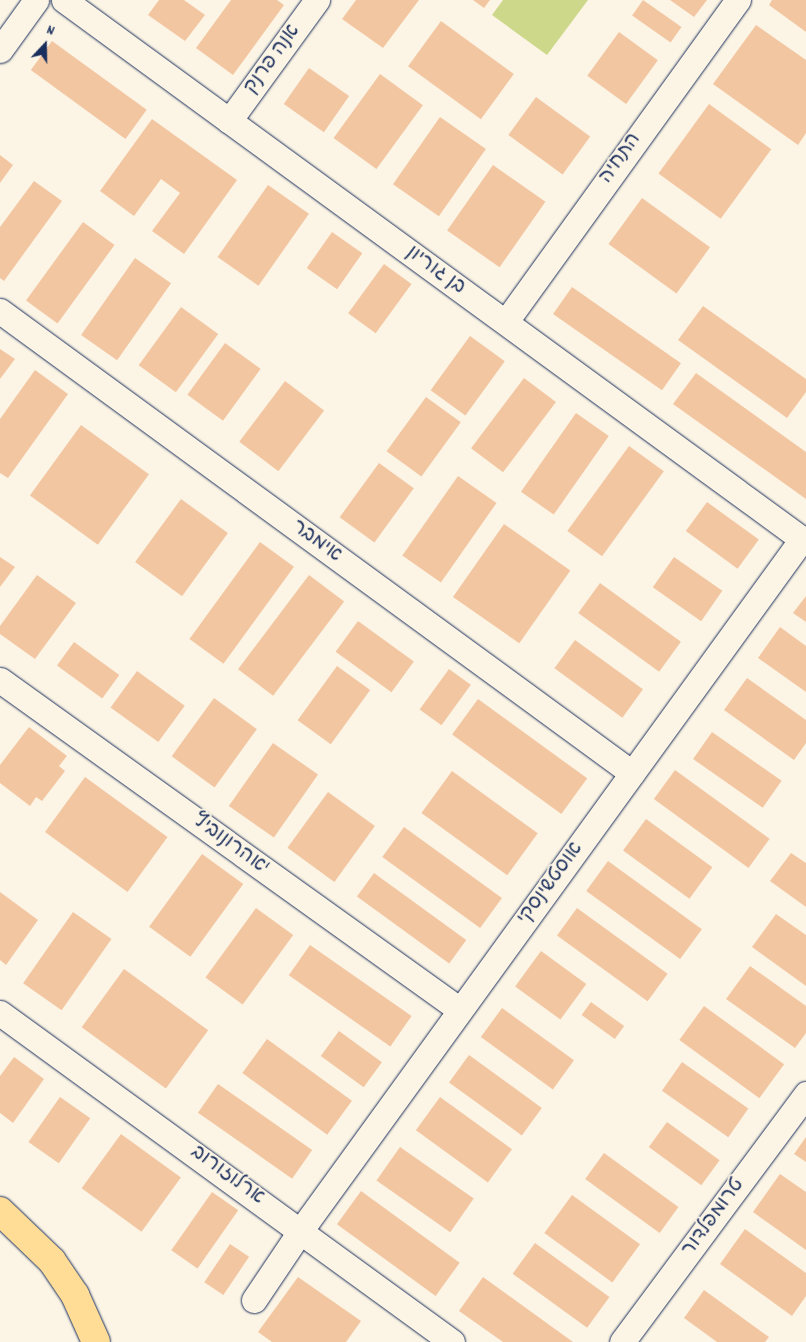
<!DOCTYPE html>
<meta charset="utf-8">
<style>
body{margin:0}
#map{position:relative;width:806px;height:1342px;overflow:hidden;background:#fcf5e5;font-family:Dekko,"Playpen Sans Hebrew",sans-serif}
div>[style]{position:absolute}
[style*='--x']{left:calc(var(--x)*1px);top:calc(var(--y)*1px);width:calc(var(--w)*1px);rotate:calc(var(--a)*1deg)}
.green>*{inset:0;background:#cdd88b}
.building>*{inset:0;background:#f3c6a2;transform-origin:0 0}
.roads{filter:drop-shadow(0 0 1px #1b2f5e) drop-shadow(0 0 1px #1b2f5e)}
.minor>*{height:25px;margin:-12.5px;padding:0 12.5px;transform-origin:12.5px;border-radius:12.5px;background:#fcf5e5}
.highway>*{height:28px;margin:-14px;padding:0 14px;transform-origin:14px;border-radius:14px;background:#ffdd96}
span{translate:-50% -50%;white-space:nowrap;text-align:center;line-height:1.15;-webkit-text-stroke:4px #fcf5e5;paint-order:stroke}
.street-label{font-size:20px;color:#1b2f5e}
.north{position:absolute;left:20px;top:20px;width:50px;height:50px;-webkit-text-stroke:4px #fcf5e5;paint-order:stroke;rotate:21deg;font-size:14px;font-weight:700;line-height:20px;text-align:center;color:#1b2f5e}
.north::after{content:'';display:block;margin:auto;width:18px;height:22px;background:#1b2f5e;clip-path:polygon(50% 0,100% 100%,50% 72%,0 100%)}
</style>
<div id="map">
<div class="green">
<div style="clip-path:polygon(503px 0,588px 0,547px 55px,492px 15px)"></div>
</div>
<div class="building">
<div style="clip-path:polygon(159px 0,184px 0,205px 15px,185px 41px,148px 15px)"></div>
<div style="clip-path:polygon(231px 0,277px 0,284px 5px,233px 75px,196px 48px)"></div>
<div style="clip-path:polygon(356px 0,419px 0,383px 48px,342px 19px)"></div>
<div style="clip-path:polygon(473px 0,490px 0,484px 8px)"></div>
<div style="left:643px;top:0;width:47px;height:19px;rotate:35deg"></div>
<div style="clip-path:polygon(670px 0,707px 0,694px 17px)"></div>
<div style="clip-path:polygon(772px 0,806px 0,806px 32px,769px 5px)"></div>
<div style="left:441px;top:21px;width:90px;height:56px;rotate:36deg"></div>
<div style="clip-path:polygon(756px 25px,806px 60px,806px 133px,798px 145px,713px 84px)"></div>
<div style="left:619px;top:32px;width:48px;height:54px;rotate:36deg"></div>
<div style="left:52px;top:41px;width:117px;height:36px;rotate:36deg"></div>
<div style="left:309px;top:68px;width:49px;height:44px;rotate:35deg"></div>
<div style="left:380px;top:74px;width:53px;height:79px;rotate:36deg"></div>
<div style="left:536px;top:97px;width:67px;height:47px;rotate:36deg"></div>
<div style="left:709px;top:104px;width:77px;height:86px;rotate:36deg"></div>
<div style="left:440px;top:117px;width:56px;height:82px;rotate:35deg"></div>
<div style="clip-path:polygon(152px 119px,237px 180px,184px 254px,152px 231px,180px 193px,161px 179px,134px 216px,100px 191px)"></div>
<div style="clip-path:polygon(0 155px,13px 165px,0 183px)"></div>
<div style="left:493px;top:165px;width:64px;height:80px;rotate:35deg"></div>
<div style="clip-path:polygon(34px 181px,62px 201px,4px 281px,0 278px,0 227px)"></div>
<div style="left:268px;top:185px;width:50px;height:88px;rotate:35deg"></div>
<div style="left:642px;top:198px;width:84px;height:57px;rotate:36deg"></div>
<div style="left:83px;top:222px;width:39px;height:97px;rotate:36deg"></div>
<div style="left:332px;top:232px;width:37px;height:44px;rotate:35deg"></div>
<div style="left:135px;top:258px;width:44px;height:94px;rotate:35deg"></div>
<div style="left:384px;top:264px;width:34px;height:61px;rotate:36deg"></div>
<div style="left:572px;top:287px;width:133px;height:33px;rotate:35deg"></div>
<div style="clip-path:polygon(703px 306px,806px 379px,806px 392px,787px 418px,678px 340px)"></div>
<div style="left:181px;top:307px;width:46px;height:72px;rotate:36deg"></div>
<div style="left:470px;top:336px;width:43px;height:67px;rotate:36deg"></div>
<div style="left:225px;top:343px;width:44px;height:64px;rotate:36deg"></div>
<div style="clip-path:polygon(0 349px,15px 359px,0 379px)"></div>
<div style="clip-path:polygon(35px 370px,68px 394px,8px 478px,0 473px,0 419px)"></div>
<div style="clip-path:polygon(696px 373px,806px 452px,806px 499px,673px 404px)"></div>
<div style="left:524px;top:378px;width:40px;height:88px;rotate:37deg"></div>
<div style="left:285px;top:381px;width:49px;height:76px;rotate:37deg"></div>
<div style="left:426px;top:397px;width:43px;height:67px;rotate:36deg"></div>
<div style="left:576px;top:413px;width:40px;height:96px;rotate:35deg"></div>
<div style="left:81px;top:425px;width:84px;height:87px;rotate:36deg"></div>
<div style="left:629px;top:446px;width:43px;height:105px;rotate:36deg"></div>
<div style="left:379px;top:463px;width:43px;height:67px;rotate:36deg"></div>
<div style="left:458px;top:476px;width:47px;height:97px;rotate:35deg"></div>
<div style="left:181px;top:499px;width:58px;height:78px;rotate:36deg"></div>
<div style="left:707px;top:502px;width:64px;height:36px;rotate:36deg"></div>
<div style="left:504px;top:524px;width:81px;height:89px;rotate:35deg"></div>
<div style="left:260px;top:542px;width:42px;height:120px;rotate:36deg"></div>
<div style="clip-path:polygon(0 557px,15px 567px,0 587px)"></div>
<div style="left:674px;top:557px;width:59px;height:37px;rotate:35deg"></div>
<div style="clip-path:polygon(37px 575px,76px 603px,35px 659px,0 634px,0 626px)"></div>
<div style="left:309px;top:575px;width:44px;height:118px;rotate:37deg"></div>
<div style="left:600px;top:583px;width:100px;height:37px;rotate:36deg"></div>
<div style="clip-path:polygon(806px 596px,806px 622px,793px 613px)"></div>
<div style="left:358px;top:621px;width:69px;height:38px;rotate:36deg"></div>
<div style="clip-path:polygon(780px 627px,806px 646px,806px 692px,758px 658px)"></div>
<div style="left:575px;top:640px;width:84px;height:35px;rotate:36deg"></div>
<div style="left:74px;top:642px;width:56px;height:29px;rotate:36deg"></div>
<div style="left:337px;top:666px;width:41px;height:67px;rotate:36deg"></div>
<div style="left:449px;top:669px;width:27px;height:50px;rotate:36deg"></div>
<div style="left:137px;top:671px;width:59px;height:45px;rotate:36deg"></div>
<div style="clip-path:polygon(747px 678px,806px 720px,806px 743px,794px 760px,724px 710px)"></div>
<div style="left:214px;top:698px;width:53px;height:72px;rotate:36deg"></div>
<div style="left:478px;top:699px;width:135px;height:44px;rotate:36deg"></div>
<div style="clip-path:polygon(29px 727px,67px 756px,59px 766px,65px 771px,42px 801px,36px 797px,30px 806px,0 783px,0 765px)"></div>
<div style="left:712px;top:732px;width:85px;height:33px;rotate:35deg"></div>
<div style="left:273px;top:743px;width:55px;height:77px;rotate:35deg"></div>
<div style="left:675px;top:770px;width:117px;height:36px;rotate:36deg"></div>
<div style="left:452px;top:771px;width:106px;height:52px;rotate:36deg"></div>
<div style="left:85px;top:777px;width:102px;height:68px;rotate:36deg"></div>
<div style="left:328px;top:792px;width:58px;height:69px;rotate:36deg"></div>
<div style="left:646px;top:819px;width:82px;height:39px;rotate:36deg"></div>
<div style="left:404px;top:827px;width:121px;height:37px;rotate:36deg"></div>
<div style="clip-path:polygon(791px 853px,806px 863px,806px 907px,770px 881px)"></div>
<div style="left:202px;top:854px;width:51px;height:90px;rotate:36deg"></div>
<div style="left:608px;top:861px;width:116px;height:37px;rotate:36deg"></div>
<div style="left:374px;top:873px;width:114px;height:29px;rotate:36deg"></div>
<div style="clip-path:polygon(0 892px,38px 920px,6px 965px,0 960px)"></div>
<div style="left:256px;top:908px;width:46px;height:86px;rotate:36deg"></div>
<div style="left:577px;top:908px;width:112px;height:34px;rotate:36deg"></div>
<div style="left:73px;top:912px;width:47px;height:87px;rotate:35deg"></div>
<div style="clip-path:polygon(776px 914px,806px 935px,806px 986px,752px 947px)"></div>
<div style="left:310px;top:945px;width:124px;height:37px;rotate:35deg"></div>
<div style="left:541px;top:951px;width:56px;height:44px;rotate:36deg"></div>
<div style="clip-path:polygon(750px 966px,806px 1006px,806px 1033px,795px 1048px,726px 999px)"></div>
<div style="left:124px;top:969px;width:104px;height:72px;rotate:36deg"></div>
<div style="left:591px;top:1002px;width:41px;height:16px;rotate:36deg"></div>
<div style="left:704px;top:1006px;width:99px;height:42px;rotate:36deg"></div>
<div style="left:502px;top:1008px;width:89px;height:36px;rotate:36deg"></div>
<div style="left:339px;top:1031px;width:53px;height:31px;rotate:36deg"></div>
<div style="left:267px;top:1039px;width:105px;height:42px;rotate:36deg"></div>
<div style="left:469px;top:1055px;width:90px;height:34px;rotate:36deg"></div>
<div style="clip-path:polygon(14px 1057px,44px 1079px,13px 1123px,0 1113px,0 1076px)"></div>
<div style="left:682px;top:1062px;width:81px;height:35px;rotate:35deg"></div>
<div style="left:218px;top:1084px;width:115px;height:35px;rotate:35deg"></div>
<div style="left:60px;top:1097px;width:37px;height:55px;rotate:35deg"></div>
<div style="left:440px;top:1097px;width:89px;height:41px;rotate:36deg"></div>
<div style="left:667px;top:1122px;width:65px;height:31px;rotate:36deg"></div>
<div style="left:121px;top:1134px;width:74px;height:67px;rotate:36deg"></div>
<div style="clip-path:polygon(806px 1137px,806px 1162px,794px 1154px)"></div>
<div style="left:400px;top:1147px;width:90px;height:41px;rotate:35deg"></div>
<div style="left:604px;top:1153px;width:92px;height:32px;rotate:36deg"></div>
<div style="clip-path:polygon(780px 1174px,806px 1192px,806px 1250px,753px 1212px)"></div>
<div style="left:361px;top:1191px;width:122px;height:41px;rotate:36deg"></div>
<div style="left:212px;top:1192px;width:32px;height:71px;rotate:35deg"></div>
<div style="left:572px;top:1195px;width:84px;height:47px;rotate:36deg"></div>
<div style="clip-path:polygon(745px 1229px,806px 1273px,806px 1296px,792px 1316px,720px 1264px)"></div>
<div style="left:535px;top:1243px;width:92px;height:38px;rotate:36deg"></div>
<div style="left:230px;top:1244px;width:23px;height:46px;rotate:34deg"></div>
<div style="clip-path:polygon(298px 1277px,361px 1321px,346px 1342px,272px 1342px,258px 1332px)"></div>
<div style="clip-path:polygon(483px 1277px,573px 1342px,503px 1342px,459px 1311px)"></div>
<div style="clip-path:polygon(704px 1290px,769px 1337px,765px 1342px,717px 1342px,684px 1318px)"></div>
</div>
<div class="roads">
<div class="minor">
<div style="--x:64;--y:0;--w:919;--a:36.15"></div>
<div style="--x:0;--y:50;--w:62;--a:-54.2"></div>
<div style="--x:229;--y:121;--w:150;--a:-54"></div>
<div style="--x:0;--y:311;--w:783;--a:36.17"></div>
<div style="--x:507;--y:320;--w:395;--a:-54.2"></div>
<div style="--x:0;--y:680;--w:566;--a:35.66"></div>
<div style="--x:0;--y:1013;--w:559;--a:36.05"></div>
<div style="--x:254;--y:1300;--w:84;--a:-56.1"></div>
<div style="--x:301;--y:1230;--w:854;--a:-54.06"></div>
<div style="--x:622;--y:1342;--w:309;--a:-53.4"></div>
</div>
<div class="highway">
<div style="--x:0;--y:1211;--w:72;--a:43.9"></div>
<div style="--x:52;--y:1261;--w:41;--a:55.9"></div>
<div style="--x:75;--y:1295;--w:51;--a:65.9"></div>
</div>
</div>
<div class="street-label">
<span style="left:273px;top:60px;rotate:-54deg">אנה פרנק</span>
<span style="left:621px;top:159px;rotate:-55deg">התחיה</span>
<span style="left:435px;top:271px;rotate:36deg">בן גוריון</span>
<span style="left:316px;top:542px;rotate:36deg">אימבר</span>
<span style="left:230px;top:845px;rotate:36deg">אהרונוביץ'</span>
<span style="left:551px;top:884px;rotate:-54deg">אוסטשינסקי</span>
<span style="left:227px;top:1176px;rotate:36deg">ארלוזורוב</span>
<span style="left:714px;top:1218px;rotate:-54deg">טרומפלדור</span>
</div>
<div class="north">N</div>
</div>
